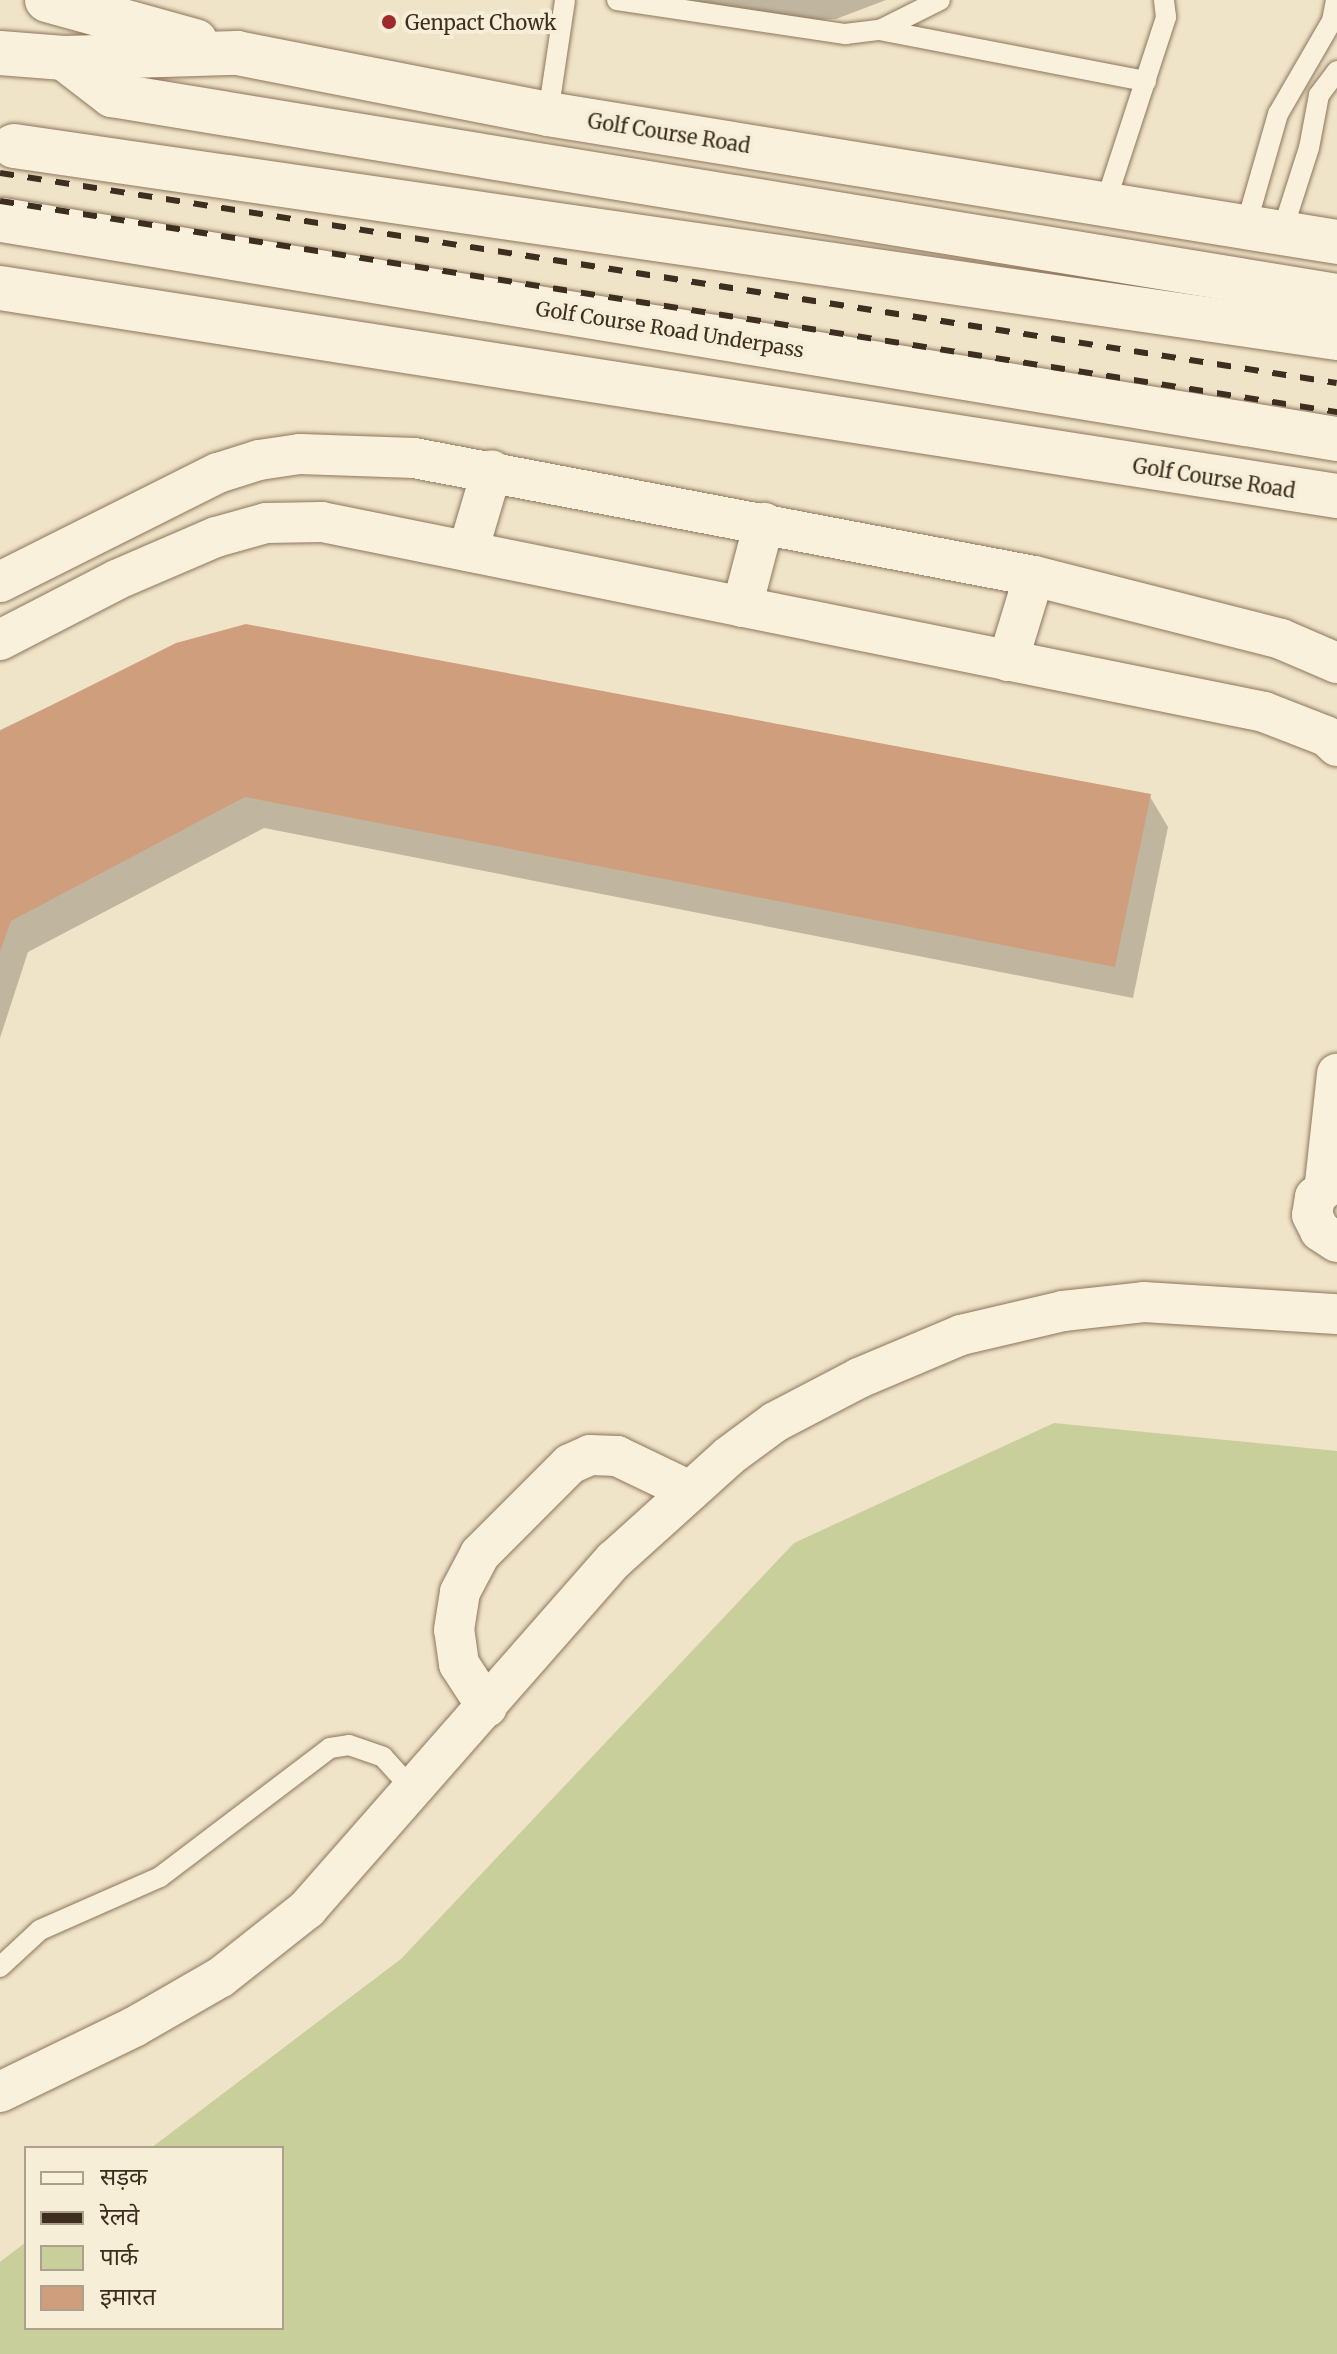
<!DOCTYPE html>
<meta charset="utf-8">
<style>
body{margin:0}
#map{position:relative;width:1337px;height:2354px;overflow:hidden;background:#f0e4c8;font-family:Merriweather,"Noto Sans Devanagari",serif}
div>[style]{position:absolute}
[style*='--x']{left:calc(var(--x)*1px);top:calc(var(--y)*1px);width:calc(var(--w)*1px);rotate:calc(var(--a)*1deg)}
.green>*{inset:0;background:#c9cf9b}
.shadow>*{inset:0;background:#0003}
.building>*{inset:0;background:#cf9f7d}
.roads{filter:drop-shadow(0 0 2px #8d765c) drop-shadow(0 0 2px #8d765c)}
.lane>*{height:20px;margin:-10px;padding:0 10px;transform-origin:10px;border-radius:10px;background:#faf1dc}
.street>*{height:40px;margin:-20px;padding:0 20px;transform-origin:20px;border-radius:20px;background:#faf1dc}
.secondary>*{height:44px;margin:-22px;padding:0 22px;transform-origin:22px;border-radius:22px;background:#faf1dc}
.rail>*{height:6px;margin-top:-3px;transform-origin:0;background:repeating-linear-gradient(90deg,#3d2e20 0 14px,transparent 0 28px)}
.dots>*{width:22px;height:22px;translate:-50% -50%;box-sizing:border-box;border:4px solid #f7eed8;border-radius:50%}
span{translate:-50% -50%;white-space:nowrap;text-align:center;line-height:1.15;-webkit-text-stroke:8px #f7eed8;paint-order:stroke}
.poi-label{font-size:20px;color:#3d2e20}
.left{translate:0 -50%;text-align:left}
.street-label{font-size:20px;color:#3d2e20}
.legend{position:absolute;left:24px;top:2146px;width:260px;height:184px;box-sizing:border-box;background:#f7eed8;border:2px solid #ada18e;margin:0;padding:10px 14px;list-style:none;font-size:24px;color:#3d2e20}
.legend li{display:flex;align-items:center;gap:16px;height:40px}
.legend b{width:40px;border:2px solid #ada18e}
</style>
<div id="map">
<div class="green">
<div style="clip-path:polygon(1054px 1423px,1337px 1451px,1337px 2354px,0 2354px,0 2262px,26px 2242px,26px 2328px,282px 2328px,282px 2148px,151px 2148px,401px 1959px,794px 1543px)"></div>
</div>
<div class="shadow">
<div style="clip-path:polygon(679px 0,886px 0,836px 19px,736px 23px)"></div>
<div style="clip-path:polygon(177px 645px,1149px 795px,1168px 827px,1133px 998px,264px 828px,28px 952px,0 1038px,0 730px)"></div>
</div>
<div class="building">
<div style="clip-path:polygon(246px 624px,1151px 794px,1115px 967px,245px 797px,11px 921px,0 952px,0 731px,176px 643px)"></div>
</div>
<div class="roads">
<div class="lane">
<div style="--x:617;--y:0;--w:231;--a:8.5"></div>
<div style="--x:845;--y:34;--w:35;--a:-7"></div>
<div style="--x:880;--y:30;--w:67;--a:-26.6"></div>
<div style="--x:880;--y:30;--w:271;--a:10.9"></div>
<div style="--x:548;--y:114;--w:115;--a:-81.5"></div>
<div style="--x:1105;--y:204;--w:197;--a:-71.9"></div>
<div style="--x:1166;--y:17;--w:17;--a:-97"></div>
<div style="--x:1245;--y:229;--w:120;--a:-74"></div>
<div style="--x:1278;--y:114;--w:108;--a:-59.9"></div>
<div style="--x:1332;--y:21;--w:21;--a:-79"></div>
<div style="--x:1281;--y:235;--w:91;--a:-72.2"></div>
<div style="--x:1309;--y:148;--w:54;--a:-79.3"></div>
<div style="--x:1319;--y:95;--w:30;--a:-53"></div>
<div style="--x:0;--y:1967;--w:54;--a:-42.8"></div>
<div style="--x:40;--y:1930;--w:131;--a:-23.8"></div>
<div style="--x:160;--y:1877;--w:213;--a:-37.2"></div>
<div style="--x:330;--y:1748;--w:19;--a:-9"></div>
<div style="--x:349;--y:1745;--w:36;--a:19"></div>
<div style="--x:383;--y:1757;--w:46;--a:47.6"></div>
</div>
<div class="street">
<div style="--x:468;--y:551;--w:84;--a:-73.5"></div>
<div style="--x:0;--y:582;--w:244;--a:-26.6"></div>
<div style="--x:218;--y:473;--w:43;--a:-17.6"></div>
<div style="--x:259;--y:460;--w:41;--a:-8.3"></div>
<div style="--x:300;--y:454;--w:114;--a:2"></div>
<div style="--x:414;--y:458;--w:631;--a:10.78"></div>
<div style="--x:1034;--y:576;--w:255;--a:14.3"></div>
<div style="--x:1281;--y:639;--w:61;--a:23.2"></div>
<div style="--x:742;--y:607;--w:87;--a:-75.3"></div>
<div style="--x:0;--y:640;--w:131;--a:-27.3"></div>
<div style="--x:116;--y:580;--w:109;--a:-23.3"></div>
<div style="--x:216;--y:537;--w:52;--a:-15.6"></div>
<div style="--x:266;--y:523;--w:56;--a:-1"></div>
<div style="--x:322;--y:522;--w:961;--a:11.4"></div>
<div style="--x:1264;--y:712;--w:66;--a:21.2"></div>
<div style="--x:1326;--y:736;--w:15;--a:42"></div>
<div style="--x:1008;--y:661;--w:89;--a:-73"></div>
<div style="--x:1337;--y:1178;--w:29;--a:139"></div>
<div style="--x:1315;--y:1197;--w:18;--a:99"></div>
<div style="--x:1312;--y:1215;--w:18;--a:63"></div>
<div style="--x:1320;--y:1231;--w:20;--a:33"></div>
<div style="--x:1325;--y:1183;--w:110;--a:-83.7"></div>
<div style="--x:487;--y:1707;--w:51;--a:-123.1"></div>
<div style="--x:459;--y:1664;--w:34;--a:-98"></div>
<div style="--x:454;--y:1630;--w:38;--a:-81"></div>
<div style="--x:460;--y:1592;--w:43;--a:-62.2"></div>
<div style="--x:480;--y:1554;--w:127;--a:-45"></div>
<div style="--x:570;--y:1464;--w:22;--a:-24"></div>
<div style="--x:590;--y:1455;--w:27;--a:2"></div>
<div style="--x:617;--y:1456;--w:81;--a:25.6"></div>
<div style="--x:0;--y:2092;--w:149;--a:-25.9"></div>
<div style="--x:134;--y:2027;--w:100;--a:-29.9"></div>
<div style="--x:221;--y:1977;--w:110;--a:-38.3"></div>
<div style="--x:307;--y:1909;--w:465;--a:-48.7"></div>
<div style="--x:614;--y:1560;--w:155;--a:-42.1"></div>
<div style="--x:729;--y:1456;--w:57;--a:-36.5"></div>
<div style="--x:775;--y:1422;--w:95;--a:-27.6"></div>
<div style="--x:859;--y:1378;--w:111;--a:-22.9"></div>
<div style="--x:961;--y:1335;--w:105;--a:-13.2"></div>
<div style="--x:1063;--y:1311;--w:81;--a:-6.3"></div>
<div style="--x:1144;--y:1302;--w:193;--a:3.6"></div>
</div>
<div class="secondary">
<div style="--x:47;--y:0;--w:154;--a:15.5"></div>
<div style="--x:0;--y:53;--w:64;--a:4.5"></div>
<div style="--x:64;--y:58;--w:173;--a:-1.7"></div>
<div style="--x:237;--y:53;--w:317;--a:11.1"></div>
<div style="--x:548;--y:114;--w:799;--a:9.21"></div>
<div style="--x:64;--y:58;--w:61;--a:37.6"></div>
<div style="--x:112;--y:95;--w:1241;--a:9.32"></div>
<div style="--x:14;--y:146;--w:1337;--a:8.26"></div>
<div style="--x:2;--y:220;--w:1353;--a:9.32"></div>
<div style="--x:0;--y:288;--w:1353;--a:8.84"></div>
</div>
</div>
<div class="rail">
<div style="--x:0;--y:173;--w:1353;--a:8.93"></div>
<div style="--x:0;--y:201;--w:1354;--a:8.97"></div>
</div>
<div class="dots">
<div style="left:389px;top:22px;background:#9e2a2b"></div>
</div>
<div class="poi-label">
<span class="left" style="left:405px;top:22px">Genpact Chowk</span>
</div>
<div class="street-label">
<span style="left:669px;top:133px;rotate:9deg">Golf Course Road</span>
<span style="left:670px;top:329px;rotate:9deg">Golf Course Road Underpass</span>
<span style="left:1214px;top:478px;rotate:9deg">Golf Course Road</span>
</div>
<ul class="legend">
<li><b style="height:10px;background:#faf1dc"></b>सड़क</li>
<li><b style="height:10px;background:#3d2e20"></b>रेलवे</li>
<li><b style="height:22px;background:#c9cf9b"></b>पार्क</li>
<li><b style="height:22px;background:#cf9f7d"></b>इमारत</li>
</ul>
</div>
